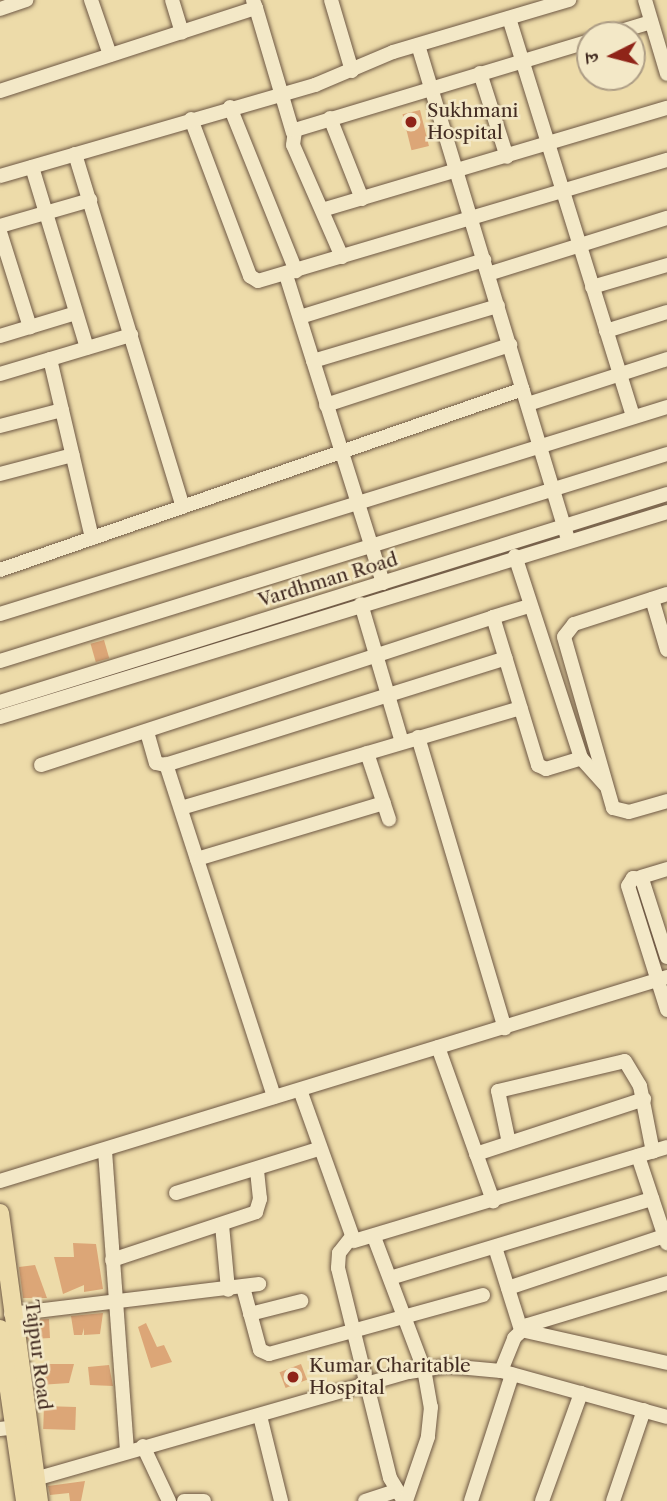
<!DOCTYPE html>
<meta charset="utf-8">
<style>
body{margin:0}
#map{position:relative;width:667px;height:1501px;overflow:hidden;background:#eddba9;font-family:"Libre Caslon Text","Noto Serif Devanagari",serif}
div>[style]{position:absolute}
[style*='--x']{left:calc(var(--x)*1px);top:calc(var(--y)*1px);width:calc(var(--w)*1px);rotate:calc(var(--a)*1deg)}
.building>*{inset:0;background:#dca677;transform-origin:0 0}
.roads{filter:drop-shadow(0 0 2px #6e5844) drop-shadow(0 0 2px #6e5844)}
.minor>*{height:14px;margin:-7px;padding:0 7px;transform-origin:7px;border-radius:7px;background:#f3e8c7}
.major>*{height:18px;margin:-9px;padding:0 9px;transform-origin:9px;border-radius:9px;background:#eddba9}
.dots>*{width:19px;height:19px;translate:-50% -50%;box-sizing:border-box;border:4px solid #f3e8c7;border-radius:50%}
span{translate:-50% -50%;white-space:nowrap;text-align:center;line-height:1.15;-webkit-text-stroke:5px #f3e8c7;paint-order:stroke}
.poi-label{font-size:19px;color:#432c22}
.left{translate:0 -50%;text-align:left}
.street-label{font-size:19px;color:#432c22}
.north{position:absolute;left:576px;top:21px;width:70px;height:70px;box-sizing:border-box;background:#f3e8c7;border:2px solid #ad9d85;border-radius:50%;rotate:264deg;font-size:19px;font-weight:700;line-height:28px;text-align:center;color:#432c22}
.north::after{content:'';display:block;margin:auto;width:24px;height:32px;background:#8f2418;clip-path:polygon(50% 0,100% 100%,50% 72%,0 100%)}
</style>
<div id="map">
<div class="building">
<div style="left:420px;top:110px;width:37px;height:18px;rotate:76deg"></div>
<div style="left:104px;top:640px;width:19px;height:14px;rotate:74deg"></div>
<div style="clip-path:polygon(73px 1243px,96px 1244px,103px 1289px,84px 1292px,84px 1285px,63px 1294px,54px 1257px,74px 1257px)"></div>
<div style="clip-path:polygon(35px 1265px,47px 1298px,23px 1298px,19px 1267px)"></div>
<div style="clip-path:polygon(103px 1313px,100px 1334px,84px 1335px,84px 1328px,82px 1335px,74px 1335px,71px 1316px)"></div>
<div style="left:49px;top:1319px;width:19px;height:23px;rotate:87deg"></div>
<div style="clip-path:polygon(146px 1323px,157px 1347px,164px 1345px,172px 1362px,151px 1368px,138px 1327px)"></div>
<div style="clip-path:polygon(37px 1364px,74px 1364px,69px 1383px,39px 1385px)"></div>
<div style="left:301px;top:1364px;width:17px;height:23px;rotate:69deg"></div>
<div style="clip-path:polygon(109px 1365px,113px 1386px,90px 1385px,88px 1367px)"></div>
<div style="left:44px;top:1406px;width:32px;height:23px;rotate:2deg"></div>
<div style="clip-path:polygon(85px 1481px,81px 1501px,70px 1501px,69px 1493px,50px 1495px,48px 1486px)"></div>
</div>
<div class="roads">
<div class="minor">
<div style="--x:91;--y:0;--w:58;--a:70.9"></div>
<div style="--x:172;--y:0;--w:34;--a:73"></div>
<div style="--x:331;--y:0;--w:74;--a:73.5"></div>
<div style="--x:645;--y:0;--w:77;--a:73.4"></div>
<div style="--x:256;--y:8;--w:130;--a:73.5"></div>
<div style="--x:0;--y:9;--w:28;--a:-19"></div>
<div style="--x:509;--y:18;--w:418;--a:72.7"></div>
<div style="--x:608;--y:35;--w:45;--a:-16.8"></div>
<div style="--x:418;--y:45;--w:513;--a:73.12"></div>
<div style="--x:480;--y:73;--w:88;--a:72.2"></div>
<div style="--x:0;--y:91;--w:269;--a:-18"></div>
<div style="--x:256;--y:8;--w:9;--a:-111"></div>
<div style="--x:230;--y:107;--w:177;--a:68.1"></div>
<div style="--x:330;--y:118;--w:87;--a:68.4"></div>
<div style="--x:191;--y:119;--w:168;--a:69.4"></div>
<div style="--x:250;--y:276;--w:9;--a:32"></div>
<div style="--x:258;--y:281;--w:427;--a:-16.5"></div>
<div style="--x:75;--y:154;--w:369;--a:73"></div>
<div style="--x:32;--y:167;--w:189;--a:73.1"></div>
<div style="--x:0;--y:176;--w:328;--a:-16.1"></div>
<div style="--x:315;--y:85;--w:85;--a:-22.9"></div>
<div style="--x:393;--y:52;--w:184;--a:-16.5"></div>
<div style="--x:322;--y:210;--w:360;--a:-16.5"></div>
<div style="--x:0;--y:226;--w:94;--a:-16.1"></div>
<div style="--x:0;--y:232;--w:100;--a:72.5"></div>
<div style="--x:342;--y:257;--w:122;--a:-113.6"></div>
<div style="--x:293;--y:145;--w:15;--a:-82"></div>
<div style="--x:295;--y:130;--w:308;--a:-16.8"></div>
<div style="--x:488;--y:274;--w:188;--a:-17.4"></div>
<div style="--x:286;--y:275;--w:323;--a:72.5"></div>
<div style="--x:592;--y:287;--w:78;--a:-16.3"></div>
<div style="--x:300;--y:317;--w:193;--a:-17.2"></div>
<div style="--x:606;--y:331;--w:64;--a:-17.3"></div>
<div style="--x:0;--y:336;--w:79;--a:-16.8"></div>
<div style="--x:50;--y:359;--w:184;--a:76.8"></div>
<div style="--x:313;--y:361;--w:193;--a:-16.6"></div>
<div style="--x:0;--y:374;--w:137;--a:-16.6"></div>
<div style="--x:528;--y:404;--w:146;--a:-17.9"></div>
<div style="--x:326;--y:405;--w:194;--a:-18.1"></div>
<div style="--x:0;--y:426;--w:64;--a:-14.5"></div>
<div style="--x:0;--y:474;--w:75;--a:-14.6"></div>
<div style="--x:515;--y:556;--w:213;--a:71.9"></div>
<div style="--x:581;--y:758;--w:36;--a:48"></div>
<div style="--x:0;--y:570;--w:553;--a:-19.09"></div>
<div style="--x:667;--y:594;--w:98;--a:162.1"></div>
<div style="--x:574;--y:624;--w:16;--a:128"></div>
<div style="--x:564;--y:637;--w:178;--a:74"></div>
<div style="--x:613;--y:808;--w:16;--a:14"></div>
<div style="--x:629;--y:812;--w:40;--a:-16"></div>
<div style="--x:652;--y:599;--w:53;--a:73.6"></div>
<div style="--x:361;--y:604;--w:144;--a:73.5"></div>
<div style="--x:0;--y:614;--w:698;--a:-17.24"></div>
<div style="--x:493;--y:617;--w:39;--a:-17"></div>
<div style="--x:0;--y:661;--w:698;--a:-17.24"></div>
<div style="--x:0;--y:702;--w:699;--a:-17.32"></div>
<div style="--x:0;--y:717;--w:698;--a:-17.08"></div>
<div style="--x:147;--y:732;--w:32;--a:74"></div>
<div style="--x:156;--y:763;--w:9;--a:13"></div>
<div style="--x:165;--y:765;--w:357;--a:-17.4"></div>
<div style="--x:418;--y:737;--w:304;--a:73.4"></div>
<div style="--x:367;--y:753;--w:70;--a:71.6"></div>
<div style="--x:166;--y:764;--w:350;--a:72"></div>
<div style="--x:41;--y:765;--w:476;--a:-18.1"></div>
<div style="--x:493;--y:617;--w:155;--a:73.1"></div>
<div style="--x:538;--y:765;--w:9;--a:27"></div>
<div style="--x:546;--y:769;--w:37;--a:-17"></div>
<div style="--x:181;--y:808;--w:354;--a:-16.4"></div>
<div style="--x:197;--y:859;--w:195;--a:-16.7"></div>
<div style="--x:641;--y:877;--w:27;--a:-17"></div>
<div style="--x:667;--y:957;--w:82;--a:-107.8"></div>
<div style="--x:642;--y:879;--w:9;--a:-174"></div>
<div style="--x:633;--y:878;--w:9;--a:122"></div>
<div style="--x:628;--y:886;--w:130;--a:72.5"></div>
<div style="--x:438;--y:1047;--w:164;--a:70.3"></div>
<div style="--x:300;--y:1090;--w:160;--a:70.3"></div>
<div style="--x:354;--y:1241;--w:327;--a:-16.7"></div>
<div style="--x:509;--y:1143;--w:53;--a:-101.9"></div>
<div style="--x:498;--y:1091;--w:130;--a:-13.3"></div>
<div style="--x:625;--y:1061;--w:29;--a:59"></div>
<div style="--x:640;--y:1086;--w:67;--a:78.9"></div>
<div style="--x:105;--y:1151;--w:300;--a:85.8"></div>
<div style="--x:476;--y:1154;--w:177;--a:-18.1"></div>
<div style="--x:638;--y:1156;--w:92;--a:71.6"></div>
<div style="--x:0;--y:1181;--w:697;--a:-17.01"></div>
<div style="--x:176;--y:1193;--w:149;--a:-17.2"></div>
<div style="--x:222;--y:1225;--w:65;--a:84.7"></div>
<div style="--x:374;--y:1237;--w:141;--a:69.3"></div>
<div style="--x:424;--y:1369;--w:39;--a:80"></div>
<div style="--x:431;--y:1407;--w:30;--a:96"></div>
<div style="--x:428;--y:1437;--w:68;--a:109"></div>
<div style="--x:350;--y:1239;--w:18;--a:128"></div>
<div style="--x:339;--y:1253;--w:15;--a:94"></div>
<div style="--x:338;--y:1268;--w:216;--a:76.1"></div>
<div style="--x:390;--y:1478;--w:27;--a:59"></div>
<div style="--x:495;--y:1247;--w:87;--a:72.6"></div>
<div style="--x:521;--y:1330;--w:150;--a:12.7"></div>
<div style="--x:112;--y:1260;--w:152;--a:-18.4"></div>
<div style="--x:256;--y:1212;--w:14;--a:-73"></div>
<div style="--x:260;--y:1199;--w:30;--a:-96"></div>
<div style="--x:390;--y:1278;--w:274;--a:-16.8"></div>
<div style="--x:243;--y:1287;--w:65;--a:74.9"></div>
<div style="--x:260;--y:1350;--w:10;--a:24"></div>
<div style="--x:269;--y:1354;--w:222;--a:-15.4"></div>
<div style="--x:508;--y:1288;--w:164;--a:-18.4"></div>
<div style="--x:11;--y:1314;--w:250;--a:-6.9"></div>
<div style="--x:250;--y:1314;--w:53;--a:-14.3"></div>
<div style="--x:501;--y:1371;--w:35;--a:-68"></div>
<div style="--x:514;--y:1338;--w:19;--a:-43"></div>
<div style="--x:528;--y:1325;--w:145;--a:-16.8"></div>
<div style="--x:260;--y:1416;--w:88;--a:76.1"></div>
<div style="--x:0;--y:1429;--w:25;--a:-7"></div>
<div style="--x:143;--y:1446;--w:61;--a:64.7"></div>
<div style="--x:35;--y:1479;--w:389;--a:-16"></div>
<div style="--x:409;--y:1372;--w:38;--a:-9"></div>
<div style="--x:447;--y:1366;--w:54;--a:5.3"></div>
<div style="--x:501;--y:1371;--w:172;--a:15.5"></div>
<div style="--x:184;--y:1501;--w:20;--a:0"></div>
<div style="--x:365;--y:1501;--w:32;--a:-18"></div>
<div style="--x:471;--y:1501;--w:133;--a:-72"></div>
<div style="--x:542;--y:1501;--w:115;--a:-70.1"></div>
<div style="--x:613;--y:1501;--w:96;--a:-71.2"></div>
</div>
<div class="major">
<div style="--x:0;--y:1213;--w:291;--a:82.3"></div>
<div style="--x:0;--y:1329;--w:174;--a:81.7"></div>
</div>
</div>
<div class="dots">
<div style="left:411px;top:122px;background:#8f2418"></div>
<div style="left:293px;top:1377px;background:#8f2418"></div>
</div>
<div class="poi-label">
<span class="left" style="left:427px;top:122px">Sukhmani<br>Hospital</span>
<span class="left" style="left:309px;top:1377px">Kumar Charitable<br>Hospital</span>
</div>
<div class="street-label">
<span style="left:328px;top:580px;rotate:-17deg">Vardhman Road</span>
<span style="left:38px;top:1355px;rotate:83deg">Tajpur Road</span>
</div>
<div class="north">उ</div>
</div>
